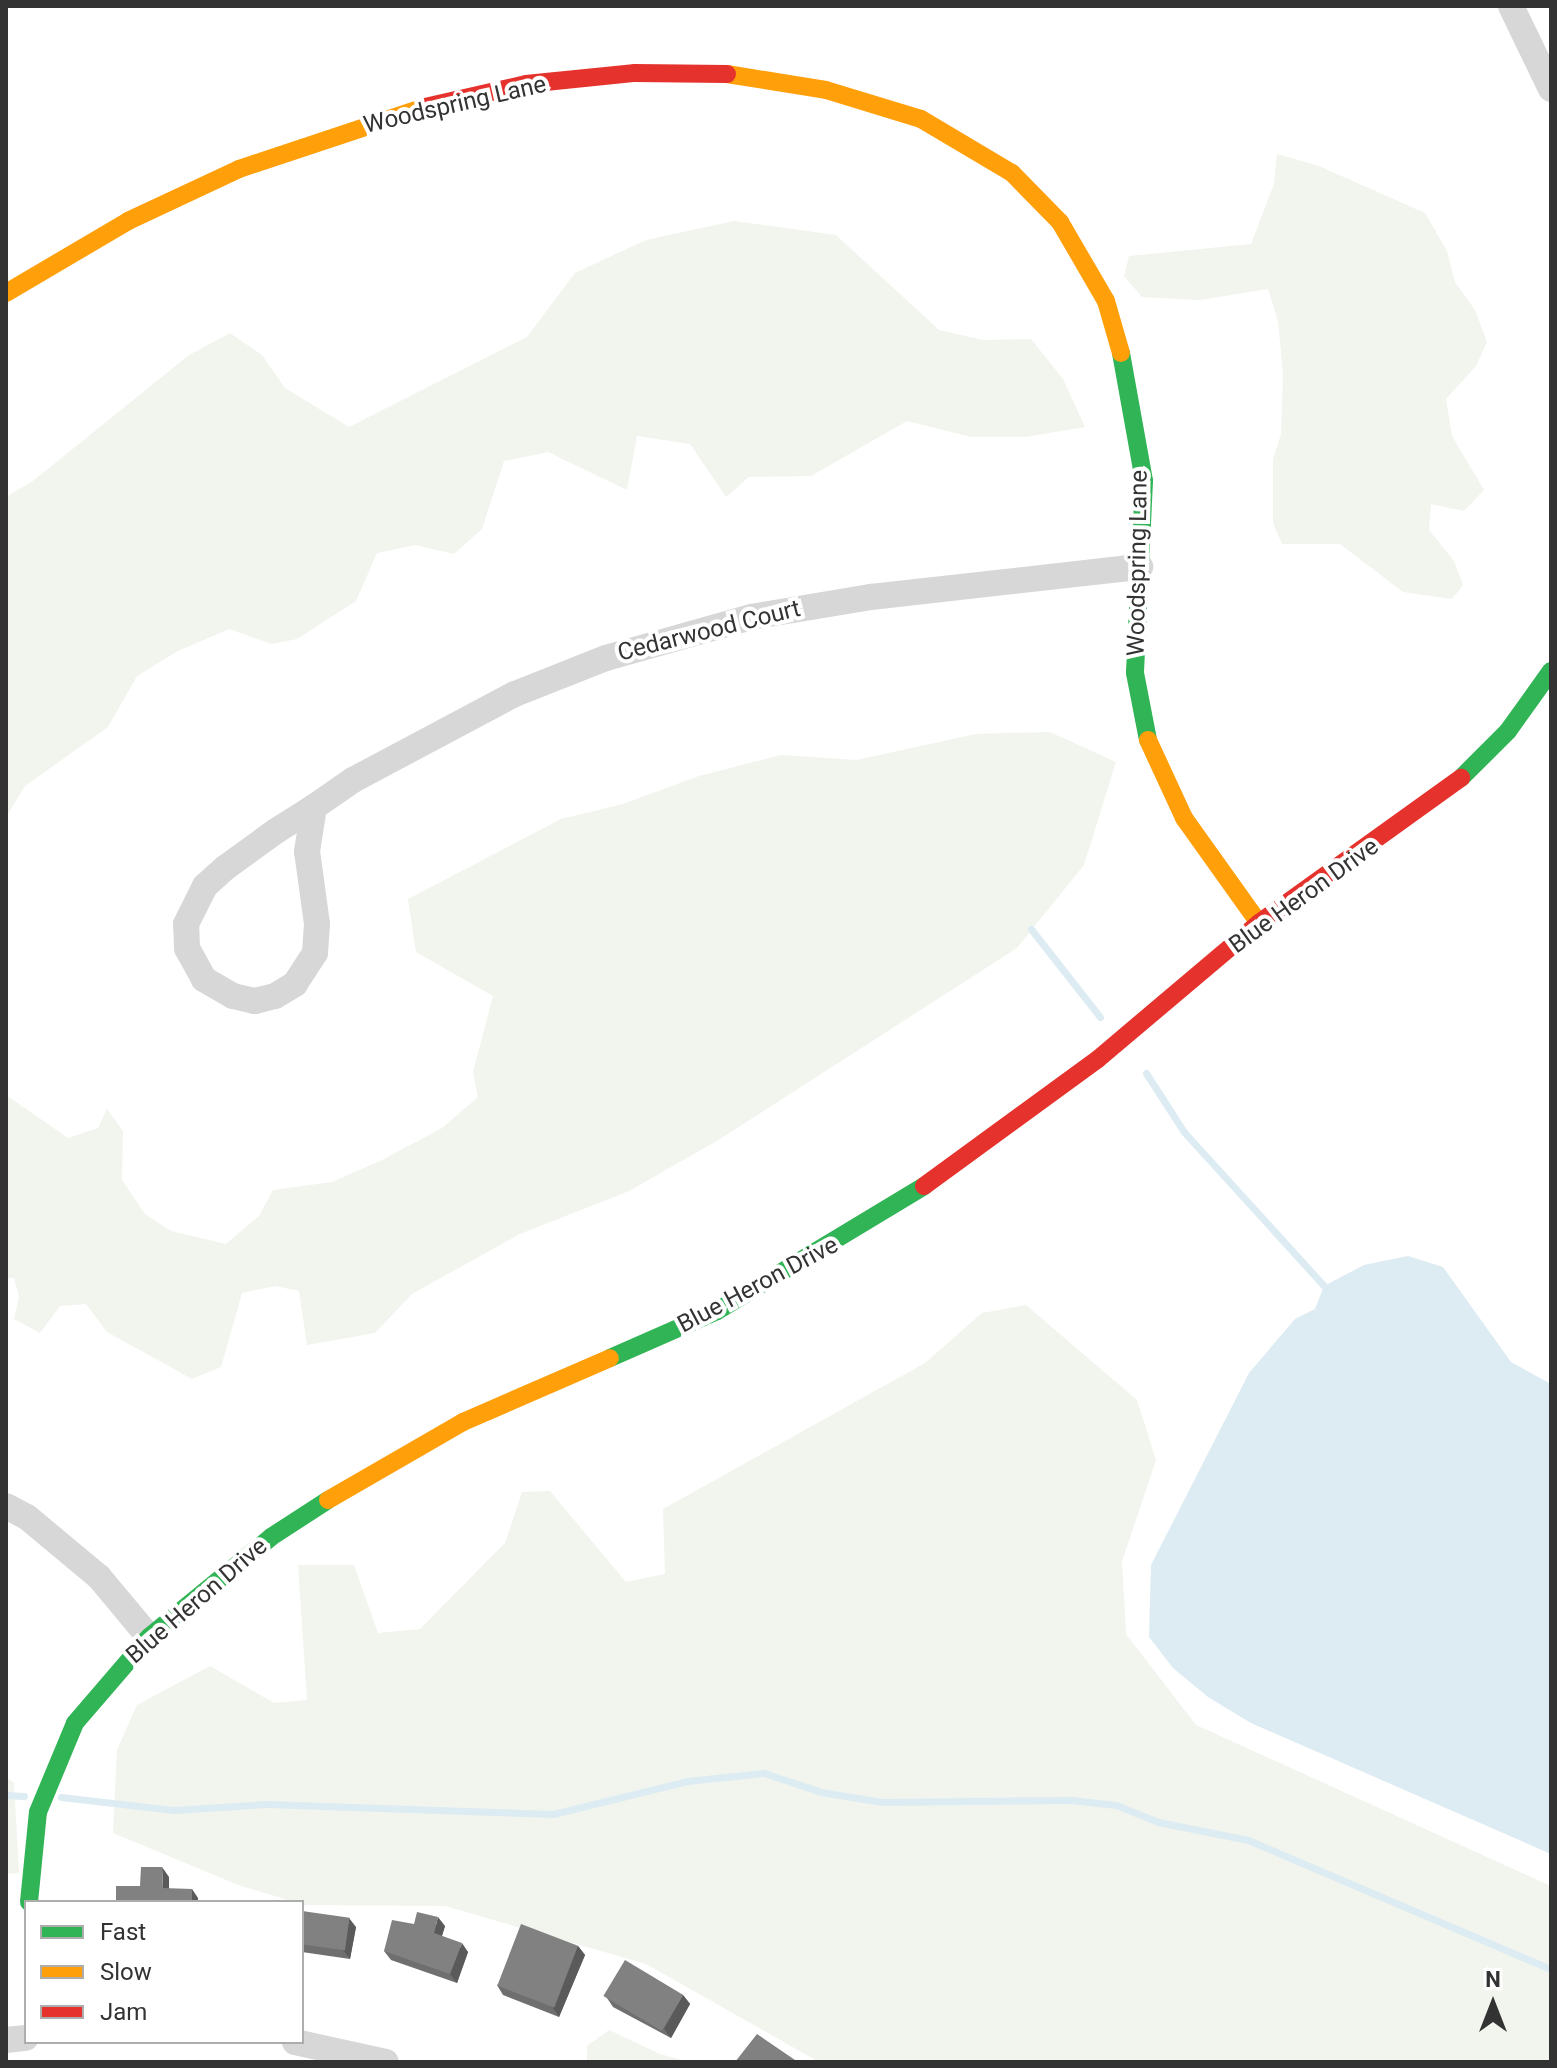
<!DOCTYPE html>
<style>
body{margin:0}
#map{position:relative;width:1557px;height:2068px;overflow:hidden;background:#fff;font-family:Roboto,sans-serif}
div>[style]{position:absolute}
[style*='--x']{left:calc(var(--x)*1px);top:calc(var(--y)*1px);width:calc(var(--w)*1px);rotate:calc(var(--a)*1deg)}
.green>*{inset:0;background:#f1f5ed}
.water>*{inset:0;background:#ddebf3}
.stream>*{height:7px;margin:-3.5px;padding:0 3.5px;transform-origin:3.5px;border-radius:3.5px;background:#ddebf3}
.street>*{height:26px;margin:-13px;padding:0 13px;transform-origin:13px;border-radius:13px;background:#d7d7d7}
.fast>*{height:18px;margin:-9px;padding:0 9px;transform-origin:9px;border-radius:9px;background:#30b455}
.slow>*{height:18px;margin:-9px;padding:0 9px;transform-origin:9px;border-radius:9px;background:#ff9f0a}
.jam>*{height:18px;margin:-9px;padding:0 9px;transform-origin:9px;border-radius:9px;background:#e5322d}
.wall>*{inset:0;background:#6f6f6f}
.shaded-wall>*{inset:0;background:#5a5a5a}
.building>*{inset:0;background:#818181;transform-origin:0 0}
span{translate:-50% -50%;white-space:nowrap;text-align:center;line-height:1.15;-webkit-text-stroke:8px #fff;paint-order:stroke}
.street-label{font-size:24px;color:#333}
.frame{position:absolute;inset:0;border:8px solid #333;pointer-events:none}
.legend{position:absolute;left:24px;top:1900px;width:280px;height:144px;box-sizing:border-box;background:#fff;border:2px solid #adadad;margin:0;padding:10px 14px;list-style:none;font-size:24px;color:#333}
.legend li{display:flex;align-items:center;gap:16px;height:40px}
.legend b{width:40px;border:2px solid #adadad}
.north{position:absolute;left:1453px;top:1964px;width:80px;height:80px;-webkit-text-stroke:6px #fff;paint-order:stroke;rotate:0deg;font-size:22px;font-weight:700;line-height:32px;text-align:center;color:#333}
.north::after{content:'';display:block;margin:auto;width:28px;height:36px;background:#333;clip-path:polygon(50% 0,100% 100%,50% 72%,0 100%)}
</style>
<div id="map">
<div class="green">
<div style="clip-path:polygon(1277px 154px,1319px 166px,1425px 213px,1447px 251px,1455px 282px,1475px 310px,1487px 342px,1476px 366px,1446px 399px,1452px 436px,1484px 490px,1464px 511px,1431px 504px,1429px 530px,1454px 561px,1463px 585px,1452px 599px,1403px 592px,1340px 544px,1282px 544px,1273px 523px,1273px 459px,1281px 434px,1283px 374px,1278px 321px,1268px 289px,1200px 300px,1142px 297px,1124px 276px,1129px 256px,1251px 244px,1274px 184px)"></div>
<div style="clip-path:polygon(734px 221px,836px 235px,939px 330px,983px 340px,1031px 339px,1063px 379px,1085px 427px,1025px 437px,971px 437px,907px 421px,811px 476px,749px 477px,726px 497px,690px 444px,637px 436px,627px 490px,548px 452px,504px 461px,482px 529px,454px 554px,415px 545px,377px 553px,356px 601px,297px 639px,272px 644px,229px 629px,178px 651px,137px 676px,108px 727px,25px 786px,6px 817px,6px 497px,33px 481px,189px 355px,230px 333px,262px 355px,285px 388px,349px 427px,527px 337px,575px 273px,646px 240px)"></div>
<div style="clip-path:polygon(1050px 732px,1116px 762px,1084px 865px,1017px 948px,720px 1139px,629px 1191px,520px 1234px,412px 1294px,375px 1333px,307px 1345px,299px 1291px,275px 1286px,242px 1293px,221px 1367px,192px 1379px,107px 1332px,86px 1304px,60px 1306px,40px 1333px,14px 1319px,19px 1297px,14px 1278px,6px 1278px,6px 1095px,68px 1138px,98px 1128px,107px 1109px,123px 1131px,122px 1180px,145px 1214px,171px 1231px,226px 1244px,259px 1216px,273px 1190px,332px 1182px,382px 1160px,442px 1128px,478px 1097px,473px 1072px,493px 996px,416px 952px,408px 899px,561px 819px,623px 804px,699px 776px,781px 755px,856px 760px,976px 734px)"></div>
<div style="clip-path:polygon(1026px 1305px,1137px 1400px,1156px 1460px,1122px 1561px,1126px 1634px,1196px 1725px,1551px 1886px,1551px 2062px,819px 2062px,646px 1964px,445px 1906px,305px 1905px,238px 1885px,113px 1833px,117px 1750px,137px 1705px,210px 1666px,274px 1703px,307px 1700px,298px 1565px,354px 1565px,378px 1633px,420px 1629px,505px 1543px,522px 1492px,550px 1491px,626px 1582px,665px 1574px,663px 1509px,925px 1363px,982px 1313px)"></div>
<div style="clip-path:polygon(6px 1777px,14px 1783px,19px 1873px,6px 1874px)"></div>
<div style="clip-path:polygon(609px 2030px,660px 2054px,689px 2062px,587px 2062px,587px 2046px)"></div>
</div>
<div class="water">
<div style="clip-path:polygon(1408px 1256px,1443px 1267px,1511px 1362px,1551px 1384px,1551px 1854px,1251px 1723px,1208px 1697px,1173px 1668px,1149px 1637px,1151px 1565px,1249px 1373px,1295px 1319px,1315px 1309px,1324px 1286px,1364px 1265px)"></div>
</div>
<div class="stream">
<div style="--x:1031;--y:929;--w:112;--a:51.9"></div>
<div style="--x:1146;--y:1073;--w:70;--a:57.2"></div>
<div style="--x:1184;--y:1132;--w:208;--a:47.7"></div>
<div style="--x:6;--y:1795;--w:18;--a:3"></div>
<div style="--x:61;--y:1797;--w:114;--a:6.6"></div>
<div style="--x:174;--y:1810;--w:92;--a:-3.7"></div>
<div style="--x:266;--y:1804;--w:287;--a:2"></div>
<div style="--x:553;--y:1814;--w:138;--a:-13.8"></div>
<div style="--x:687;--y:1781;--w:77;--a:-5.9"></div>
<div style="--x:764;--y:1773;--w:60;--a:18.4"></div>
<div style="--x:821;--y:1792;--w:62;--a:9.3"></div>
<div style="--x:882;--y:1802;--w:189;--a:-0.6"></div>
<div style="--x:1071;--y:1800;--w:45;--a:6.3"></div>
<div style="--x:1116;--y:1805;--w:45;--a:22"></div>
<div style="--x:1158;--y:1822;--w:92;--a:11.3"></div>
<div style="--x:1248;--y:1840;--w:329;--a:23.1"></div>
</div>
<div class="street">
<div style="--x:1511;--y:6;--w:92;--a:64.3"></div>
<div style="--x:314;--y:807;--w:45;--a:99"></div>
<div style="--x:307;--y:851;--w:74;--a:82.2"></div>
<div style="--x:317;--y:924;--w:29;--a:94"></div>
<div style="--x:315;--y:953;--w:37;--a:123"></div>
<div style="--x:295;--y:984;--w:23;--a:149"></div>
<div style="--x:275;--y:996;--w:21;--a:166"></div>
<div style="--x:255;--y:1001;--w:23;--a:-167"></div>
<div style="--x:233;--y:996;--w:34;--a:-150"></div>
<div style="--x:204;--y:979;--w:35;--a:-119"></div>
<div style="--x:187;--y:948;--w:24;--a:-92"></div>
<div style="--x:186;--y:924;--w:42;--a:-63.4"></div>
<div style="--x:205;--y:886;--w:27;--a:-42"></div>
<div style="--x:225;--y:868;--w:63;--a:-36"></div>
<div style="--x:276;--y:831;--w:45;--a:-32.3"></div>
<div style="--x:314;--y:807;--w:47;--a:-34.7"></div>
<div style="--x:353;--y:780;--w:183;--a:-28"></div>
<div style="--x:515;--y:694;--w:98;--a:-21.6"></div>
<div style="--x:606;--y:658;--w:151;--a:-15.8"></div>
<div style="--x:751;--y:617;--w:122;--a:-9.5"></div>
<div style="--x:871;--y:597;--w:271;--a:-6.4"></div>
<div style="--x:6;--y:1506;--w:24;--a:28"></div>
<div style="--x:27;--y:1517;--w:94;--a:39.8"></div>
<div style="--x:99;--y:1577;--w:78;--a:50.2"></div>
<div style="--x:6;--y:2040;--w:20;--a:-6"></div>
<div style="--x:295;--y:2042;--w:93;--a:12.4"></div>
</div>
<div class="fast">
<div style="--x:1121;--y:353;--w:130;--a:79.8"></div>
<div style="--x:1144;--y:481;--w:192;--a:92.7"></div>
<div style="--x:1135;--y:673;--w:68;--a:79"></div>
<div style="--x:1461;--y:778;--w:66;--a:-45"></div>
<div style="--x:1508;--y:731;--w:74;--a:-54.4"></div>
<div style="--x:610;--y:1358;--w:117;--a:-23.7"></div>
<div style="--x:717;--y:1311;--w:242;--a:-31.1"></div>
<div style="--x:29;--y:1902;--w:90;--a:-84.3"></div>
<div style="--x:38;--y:1812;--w:96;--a:-67.4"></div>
<div style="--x:75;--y:1723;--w:113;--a:-49.3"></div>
<div style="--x:149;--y:1637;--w:158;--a:-39.3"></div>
<div style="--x:271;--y:1537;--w:68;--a:-33"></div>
</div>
<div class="slow">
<div style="--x:727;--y:74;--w:100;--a:9.2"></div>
<div style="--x:826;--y:90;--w:99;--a:17"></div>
<div style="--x:921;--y:119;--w:106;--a:30.7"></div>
<div style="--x:1012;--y:173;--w:69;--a:45.6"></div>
<div style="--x:1060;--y:222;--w:91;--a:59.8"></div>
<div style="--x:1106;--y:301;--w:54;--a:73.9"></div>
<div style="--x:6;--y:293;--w:142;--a:-30.5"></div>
<div style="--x:128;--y:221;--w:123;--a:-25.1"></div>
<div style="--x:239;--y:169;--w:196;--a:-18.4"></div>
<div style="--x:1148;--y:740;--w:86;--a:65.2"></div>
<div style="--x:1184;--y:818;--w:129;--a:54.5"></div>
<div style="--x:328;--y:1500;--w:156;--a:-30"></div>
<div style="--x:463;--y:1422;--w:160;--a:-23.5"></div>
</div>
<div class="jam">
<div style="--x:425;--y:107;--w:104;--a:-12.8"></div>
<div style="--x:526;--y:84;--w:110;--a:-5.8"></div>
<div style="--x:635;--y:73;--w:92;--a:0.6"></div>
<div style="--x:924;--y:1186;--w:215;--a:-36.1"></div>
<div style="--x:1098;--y:1059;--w:211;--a:-40.2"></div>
<div style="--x:1259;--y:923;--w:249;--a:-35.7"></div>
</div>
<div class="wall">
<div style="clip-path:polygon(302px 1911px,356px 1927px,350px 1959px,302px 1952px)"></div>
<div style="clip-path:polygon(414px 1924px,445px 1926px,442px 1936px,468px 1952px,457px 1983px,391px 1960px,384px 1951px)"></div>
<div style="clip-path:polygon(578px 1946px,585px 1955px,559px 2017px,503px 1995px,497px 1985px)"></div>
<div style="clip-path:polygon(683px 1995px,690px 2004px,671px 2038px,613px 2007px,607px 1998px)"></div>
</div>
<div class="shaded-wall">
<div style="clip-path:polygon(162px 1867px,169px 1877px,169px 1897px,163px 1888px)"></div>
<div style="clip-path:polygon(192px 1889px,198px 1898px,198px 1902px,192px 1902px)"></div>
<div style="clip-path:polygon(438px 1917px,445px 1926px,440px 1942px,434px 1933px)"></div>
<div style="clip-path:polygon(349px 1918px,356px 1927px,350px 1959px,343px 1950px)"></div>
<div style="clip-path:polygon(462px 1943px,468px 1952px,457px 1983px,450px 1974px)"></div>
<div style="clip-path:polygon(578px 1946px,585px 1955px,559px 2017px,553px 2008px)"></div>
<div style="clip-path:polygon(683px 1995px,690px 2004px,671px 2038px,664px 2029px)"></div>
</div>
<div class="building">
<div style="clip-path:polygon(141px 1867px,162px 1867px,163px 1888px,192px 1889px,192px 1902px,116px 1902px,116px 1886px,140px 1886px)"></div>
<div style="left:302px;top:1911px;width:48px;height:33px;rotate:8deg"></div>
<div style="clip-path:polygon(417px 1912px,438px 1917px,434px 1933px,462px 1943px,450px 1974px,384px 1951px,392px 1920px,414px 1924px)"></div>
<div style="left:521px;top:1924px;width:61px;height:66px;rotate:21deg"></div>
<div style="left:625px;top:1960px;width:68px;height:42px;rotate:31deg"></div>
<div style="clip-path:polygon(757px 2034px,798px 2062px,735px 2062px)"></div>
</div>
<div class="street-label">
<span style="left:455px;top:105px;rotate:-13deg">Woodspring Lane</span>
<span style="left:1138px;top:563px;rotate:-89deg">Woodspring Lane</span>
<span style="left:709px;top:631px;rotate:-14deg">Cedarwood Court</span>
<span style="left:1304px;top:896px;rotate:-36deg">Blue Heron Drive</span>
<span style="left:758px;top:1285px;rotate:-28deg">Blue Heron Drive</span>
<span style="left:197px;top:1601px;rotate:-41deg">Blue Heron Drive</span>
</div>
<div class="frame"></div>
<ul class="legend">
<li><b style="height:10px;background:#30b455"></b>Fast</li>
<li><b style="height:10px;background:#ff9f0a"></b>Slow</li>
<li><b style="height:10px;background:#e5322d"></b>Jam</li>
</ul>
<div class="north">N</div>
</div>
